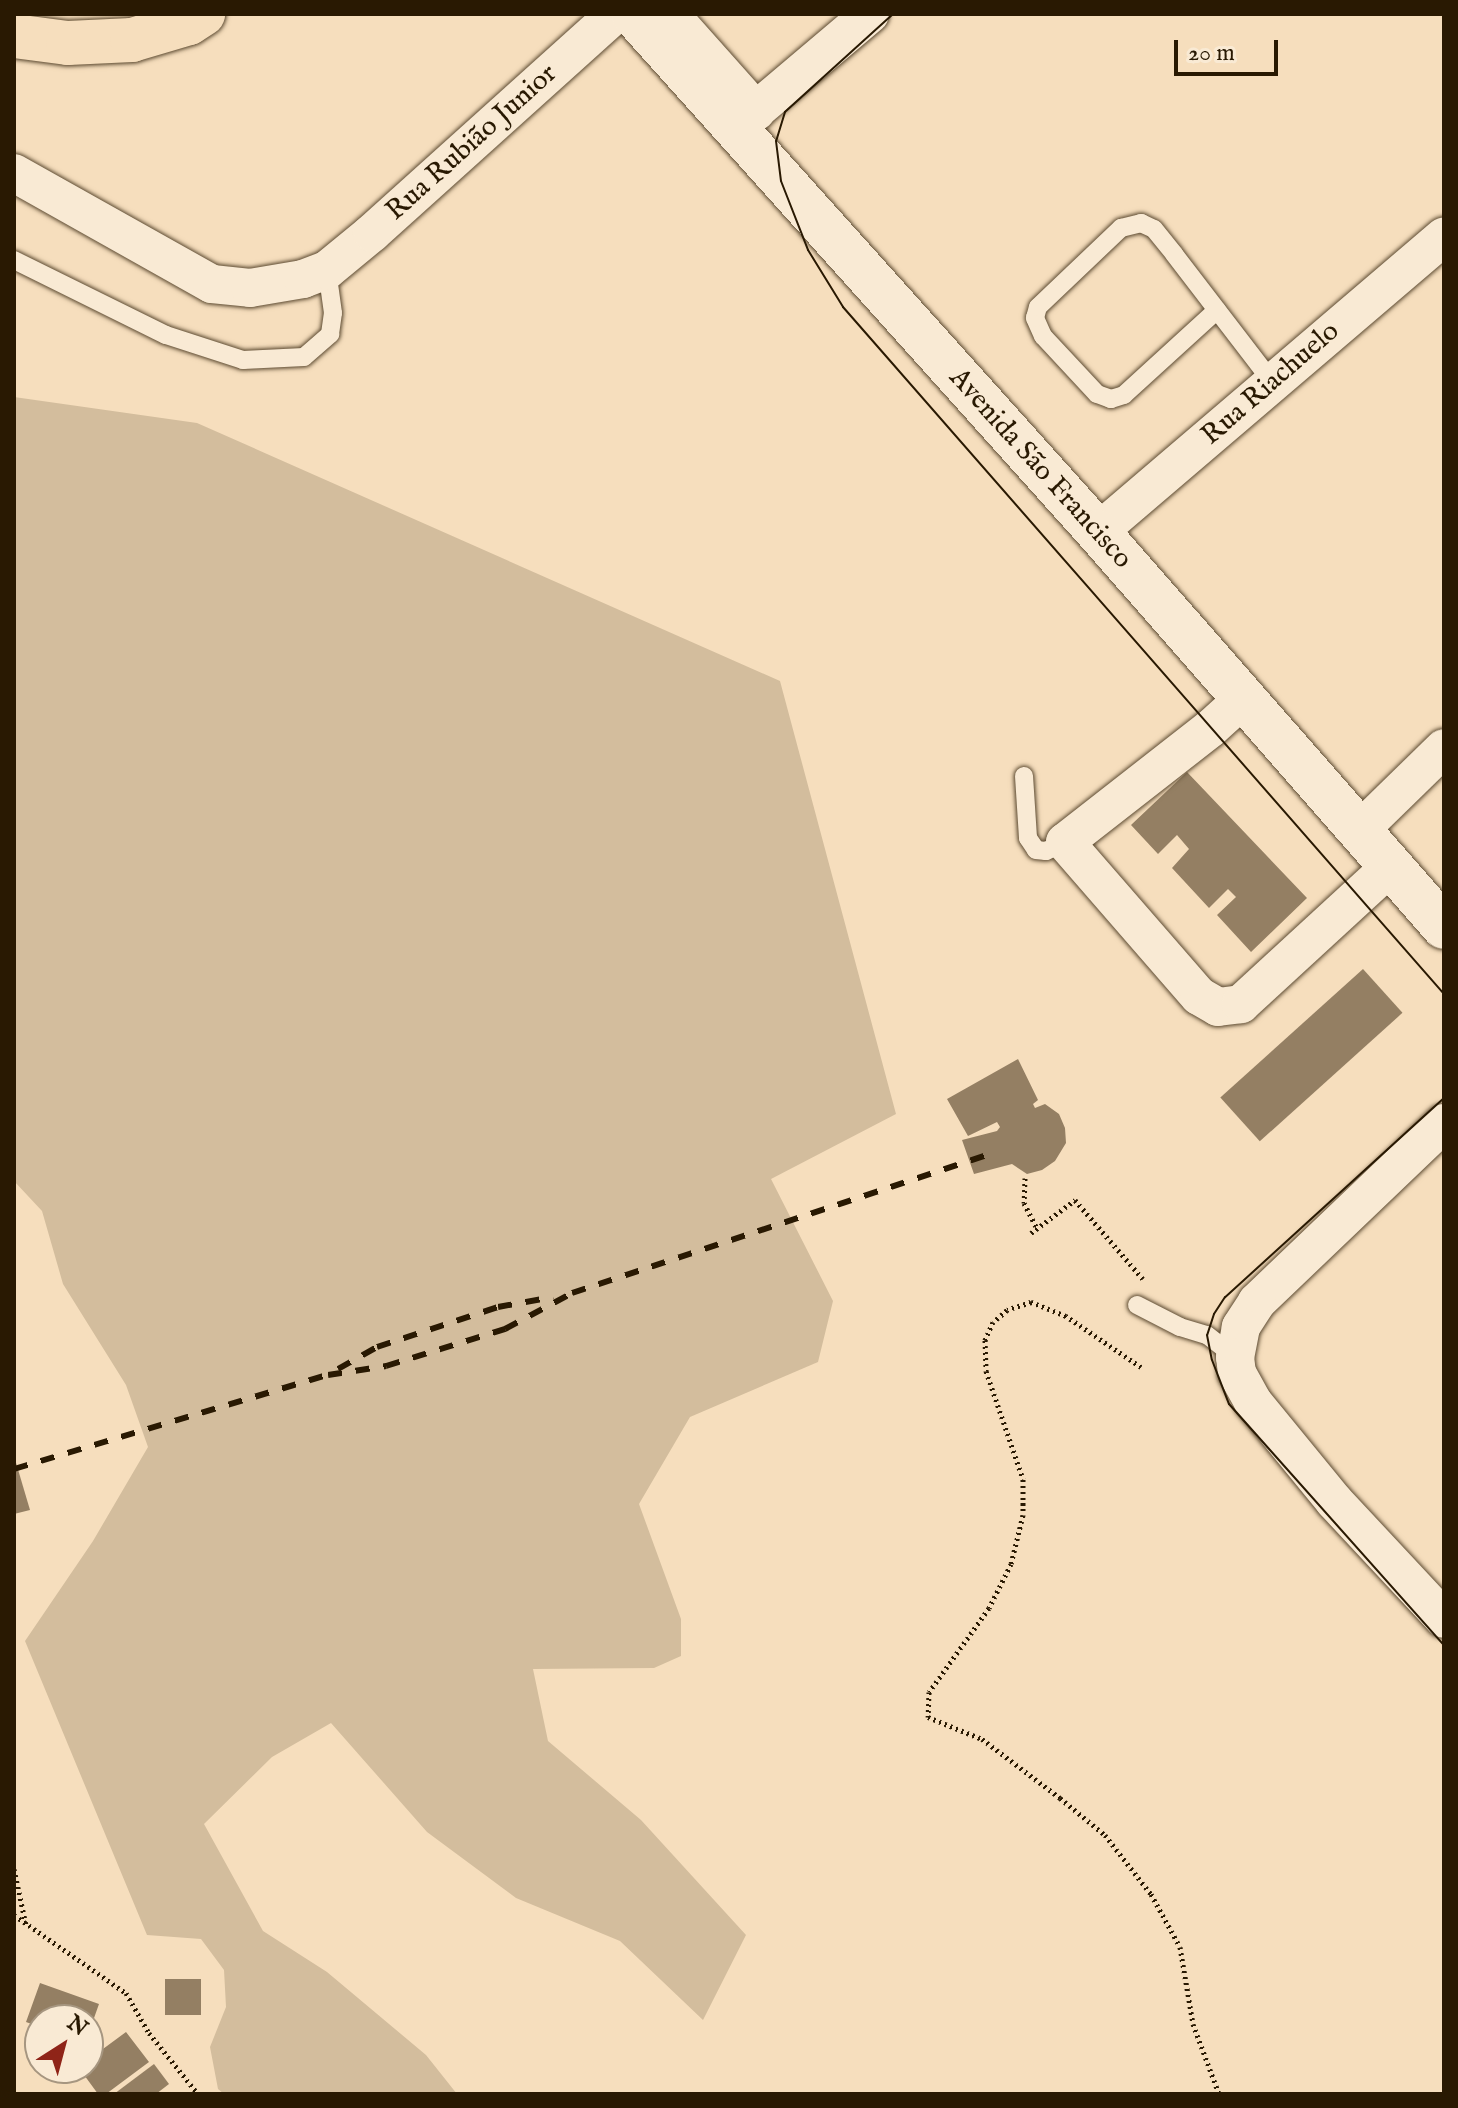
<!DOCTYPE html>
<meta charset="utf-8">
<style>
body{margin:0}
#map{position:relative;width:1458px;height:2108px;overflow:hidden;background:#f6debd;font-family:"IM FELL English",serif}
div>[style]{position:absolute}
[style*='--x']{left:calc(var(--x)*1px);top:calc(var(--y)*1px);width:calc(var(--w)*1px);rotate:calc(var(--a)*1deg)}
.green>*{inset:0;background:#d3bd9d}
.building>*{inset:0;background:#947f63;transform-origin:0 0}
.path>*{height:5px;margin-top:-2.5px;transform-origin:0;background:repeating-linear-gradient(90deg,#291902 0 2px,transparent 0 6px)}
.roads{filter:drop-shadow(0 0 2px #5c4a31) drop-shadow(0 0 2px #5c4a31)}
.lane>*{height:18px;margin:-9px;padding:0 9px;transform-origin:9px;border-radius:9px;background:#f9ead4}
.street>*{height:38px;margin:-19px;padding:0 19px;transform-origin:19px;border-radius:19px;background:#f9ead4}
.secondary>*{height:44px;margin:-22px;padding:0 22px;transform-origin:22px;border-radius:22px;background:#f9ead4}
.primary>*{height:44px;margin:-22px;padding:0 22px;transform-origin:22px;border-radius:22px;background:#f6debd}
.tram>*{height:2px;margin:-1px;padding:0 1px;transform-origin:1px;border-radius:1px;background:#291902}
.rail>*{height:6px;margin-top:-3px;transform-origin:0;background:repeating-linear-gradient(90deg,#291902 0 14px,transparent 0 28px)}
span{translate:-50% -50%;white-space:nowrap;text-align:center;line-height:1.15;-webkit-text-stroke:6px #f9ead4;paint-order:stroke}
.street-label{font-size:28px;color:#291902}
.frame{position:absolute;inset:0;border:16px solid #291902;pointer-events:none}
.north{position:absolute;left:24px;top:2004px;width:80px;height:80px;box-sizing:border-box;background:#f9ead4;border:2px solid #a69680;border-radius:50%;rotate:36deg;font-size:22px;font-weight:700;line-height:32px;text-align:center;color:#291902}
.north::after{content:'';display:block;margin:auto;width:28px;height:36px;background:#8f2418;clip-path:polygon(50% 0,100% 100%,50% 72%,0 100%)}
.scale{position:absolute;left:1174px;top:40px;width:104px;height:36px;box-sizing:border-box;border:4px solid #291902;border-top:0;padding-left:10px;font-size:24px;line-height:28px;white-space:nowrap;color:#291902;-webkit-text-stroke:6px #f9ead4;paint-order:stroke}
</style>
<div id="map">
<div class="green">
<div style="clip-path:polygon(14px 397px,197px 423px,780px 681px,896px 1114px,771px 1179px,833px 1301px,818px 1362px,690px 1417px,639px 1504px,681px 1619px,681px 1656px,654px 1668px,533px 1669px,548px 1741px,641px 1820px,746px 1935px,703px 2020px,620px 1941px,516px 1898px,427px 1832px,331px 1723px,272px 1757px,204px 1824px,263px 1931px,327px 1972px,426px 2055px,457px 2094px,224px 2094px,218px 2089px,210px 2047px,226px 2007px,224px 1970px,201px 1939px,147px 1935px,25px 1641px,93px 1541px,148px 1447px,126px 1385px,63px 1284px,42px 1211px,14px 1181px)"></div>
</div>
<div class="building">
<div style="clip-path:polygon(1187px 772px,1307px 898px,1251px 952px,1217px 915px,1236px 897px,1228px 889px,1209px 908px,1172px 868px,1189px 849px,1177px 835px,1158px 854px,1131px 825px)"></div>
<div style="left:1363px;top:969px;width:59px;height:192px;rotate:48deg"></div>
<div style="clip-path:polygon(1018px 1059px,1038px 1100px,1033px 1104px,1035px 1108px,1045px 1104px,1059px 1114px,1065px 1128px,1066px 1143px,1055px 1161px,1042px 1170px,1027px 1174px,1012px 1164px,974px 1174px,962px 1140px,997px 1131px,1000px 1127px,997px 1122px,968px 1136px,947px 1099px)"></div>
<div style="clip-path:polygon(14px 1456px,30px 1510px,14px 1514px)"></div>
<div style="left:165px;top:1979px;width:36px;height:36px"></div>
<div style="clip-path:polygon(40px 1983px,99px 2004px,88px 2035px,88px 2020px,40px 2020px,40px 2027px,26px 2022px)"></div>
<div style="clip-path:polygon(126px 2032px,149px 2062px,106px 2094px,98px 2094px,79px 2068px,88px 2068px,88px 2060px)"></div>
<div style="clip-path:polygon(154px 2064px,169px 2084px,156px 2094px,114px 2094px)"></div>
</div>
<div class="path">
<div style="--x:1025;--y:1178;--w:25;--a:92"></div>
<div style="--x:1024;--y:1203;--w:28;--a:63"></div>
<div style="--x:1031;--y:1233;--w:55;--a:-36.9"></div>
<div style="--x:1075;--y:1200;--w:104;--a:49.3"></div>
<div style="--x:1141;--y:1367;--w:91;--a:-145.8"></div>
<div style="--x:1066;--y:1316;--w:38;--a:-158"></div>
<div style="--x:1031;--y:1302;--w:25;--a:162"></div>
<div style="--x:1007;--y:1310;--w:18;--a:139"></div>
<div style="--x:993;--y:1322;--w:20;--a:114"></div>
<div style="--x:985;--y:1340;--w:31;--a:88"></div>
<div style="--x:986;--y:1371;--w:114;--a:71.1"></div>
<div style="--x:1023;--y:1479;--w:36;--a:90"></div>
<div style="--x:1023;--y:1515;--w:50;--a:103.8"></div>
<div style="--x:1011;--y:1564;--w:49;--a:116.6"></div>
<div style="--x:989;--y:1608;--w:103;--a:125.5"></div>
<div style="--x:929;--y:1692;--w:25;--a:92"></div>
<div style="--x:928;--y:1717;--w:58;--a:22.2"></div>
<div style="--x:982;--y:1739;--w:98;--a:37.1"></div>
<div style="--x:1060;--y:1798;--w:58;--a:39.4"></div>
<div style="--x:1105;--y:1835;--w:75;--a:52.1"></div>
<div style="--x:1151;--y:1894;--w:60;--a:61.3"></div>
<div style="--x:1180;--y:1947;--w:78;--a:80.4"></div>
<div style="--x:1193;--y:2024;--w:75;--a:69.6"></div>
<div style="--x:14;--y:1869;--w:57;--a:77.9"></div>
<div style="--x:14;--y:1915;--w:136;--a:34.9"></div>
<div style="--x:126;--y:1993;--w:46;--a:60.1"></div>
<div style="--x:149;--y:2033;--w:78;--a:51.2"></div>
</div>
<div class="roads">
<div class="lane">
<div style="--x:14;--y:260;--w:169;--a:26.3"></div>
<div style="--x:166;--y:335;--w:81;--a:18"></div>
<div style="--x:243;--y:360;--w:61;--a:-2.8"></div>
<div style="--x:304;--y:357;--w:35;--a:-41"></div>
<div style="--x:330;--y:334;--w:21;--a:-82"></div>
<div style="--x:333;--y:313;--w:43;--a:-97.9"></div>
<div style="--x:1217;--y:310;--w:126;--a:137.6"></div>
<div style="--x:1124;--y:395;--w:14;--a:163"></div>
<div style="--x:1111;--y:399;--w:15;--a:-160"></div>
<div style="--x:1097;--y:394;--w:79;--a:-133"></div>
<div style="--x:1043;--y:336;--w:20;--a:-114"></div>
<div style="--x:1035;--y:318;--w:11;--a:-75"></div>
<div style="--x:1038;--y:307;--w:115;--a:-43.6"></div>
<div style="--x:1121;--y:228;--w:21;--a:-14"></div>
<div style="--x:1141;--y:223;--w:14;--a:25"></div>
<div style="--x:1154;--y:229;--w:32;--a:51"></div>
<div style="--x:1174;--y:254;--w:163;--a:52.5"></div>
<div style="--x:1024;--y:776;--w:62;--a:86.3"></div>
<div style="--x:1028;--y:838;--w:14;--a:56"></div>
<div style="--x:1036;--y:850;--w:10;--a:6"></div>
<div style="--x:1046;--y:851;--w:21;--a:-25"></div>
<div style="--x:1137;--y:1305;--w:48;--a:27.1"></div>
<div style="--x:1180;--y:1327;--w:28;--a:17"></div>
<div style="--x:1207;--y:1335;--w:36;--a:38"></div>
</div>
<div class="street">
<div style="--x:670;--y:14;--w:130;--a:48.4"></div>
<div style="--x:734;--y:129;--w:178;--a:-40.2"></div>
<div style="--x:14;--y:173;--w:227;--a:29.3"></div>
<div style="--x:212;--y:284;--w:38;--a:6"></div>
<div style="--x:250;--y:288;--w:54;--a:-9.6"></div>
<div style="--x:303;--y:279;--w:26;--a:-21"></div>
<div style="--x:327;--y:270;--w:58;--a:-39.4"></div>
<div style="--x:372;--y:233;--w:327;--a:-42"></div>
<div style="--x:1098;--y:532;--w:455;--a:-40.5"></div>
<div style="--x:1244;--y:698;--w:45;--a:137.7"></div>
<div style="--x:1211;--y:728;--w:185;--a:142"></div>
<div style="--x:1065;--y:842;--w:204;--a:49"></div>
<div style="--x:1199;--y:996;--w:22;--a:30"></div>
<div style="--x:1218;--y:1007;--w:23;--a:-7"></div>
<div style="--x:1241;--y:1004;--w:204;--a:-42.6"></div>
<div style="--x:1360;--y:830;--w:117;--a:-44.3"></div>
<div style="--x:1444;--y:1123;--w:259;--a:136.3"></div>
<div style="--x:1257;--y:1302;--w:30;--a:123"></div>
<div style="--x:1241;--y:1327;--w:31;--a:101"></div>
<div style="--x:1235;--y:1357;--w:16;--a:83"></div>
<div style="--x:1237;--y:1373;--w:33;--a:61"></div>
<div style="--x:1253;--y:1402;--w:128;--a:50.7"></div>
<div style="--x:1334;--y:1501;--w:161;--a:47"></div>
</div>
<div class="secondary">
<div style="--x:633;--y:14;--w:696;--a:48.09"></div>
<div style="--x:1098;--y:532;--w:525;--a:48.78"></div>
</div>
<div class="primary">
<div style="--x:14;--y:36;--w:54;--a:7.4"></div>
<div style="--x:68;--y:43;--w:64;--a:-2.7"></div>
<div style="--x:132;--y:40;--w:59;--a:-16.6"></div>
<div style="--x:189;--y:23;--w:17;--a:-33"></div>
</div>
</div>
<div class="tram">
<div style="--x:893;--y:14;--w:146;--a:137.8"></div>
<div style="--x:785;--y:112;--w:30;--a:107"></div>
<div style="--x:776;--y:141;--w:40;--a:82.9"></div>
<div style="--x:781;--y:181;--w:74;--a:68.6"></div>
<div style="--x:808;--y:250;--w:67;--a:58.4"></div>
<div style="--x:843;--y:307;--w:913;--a:48.82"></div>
<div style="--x:1444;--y:1098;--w:296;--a:137.7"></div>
<div style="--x:1225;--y:1297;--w:20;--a:123"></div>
<div style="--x:1214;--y:1314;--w:22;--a:108"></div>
<div style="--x:1207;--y:1335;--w:25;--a:79"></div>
<div style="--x:1212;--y:1360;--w:47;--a:68.9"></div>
<div style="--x:1229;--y:1404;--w:323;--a:48.3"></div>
</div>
<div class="rail">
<div style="--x:338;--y:1369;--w:45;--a:-29.4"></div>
<div style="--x:377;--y:1347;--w:127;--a:-18.3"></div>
<div style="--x:498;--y:1307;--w:56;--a:-10.3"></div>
<div style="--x:14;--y:1469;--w:328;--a:-16.7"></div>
<div style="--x:328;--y:1375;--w:59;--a:-8.8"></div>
<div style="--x:386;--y:1366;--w:125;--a:-17.3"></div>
<div style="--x:505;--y:1329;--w:76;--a:-28.2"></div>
<div style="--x:572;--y:1293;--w:440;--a:-18.4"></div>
</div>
<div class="street-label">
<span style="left:472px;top:143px;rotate:-42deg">Rua Rubião Junior</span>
<span style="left:1271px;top:384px;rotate:-41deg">Rua Riachuelo</span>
<span style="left:1040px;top:469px;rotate:48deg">Avenida São Francisco</span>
</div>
<div class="frame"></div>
<div class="north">N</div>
<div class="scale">20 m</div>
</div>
